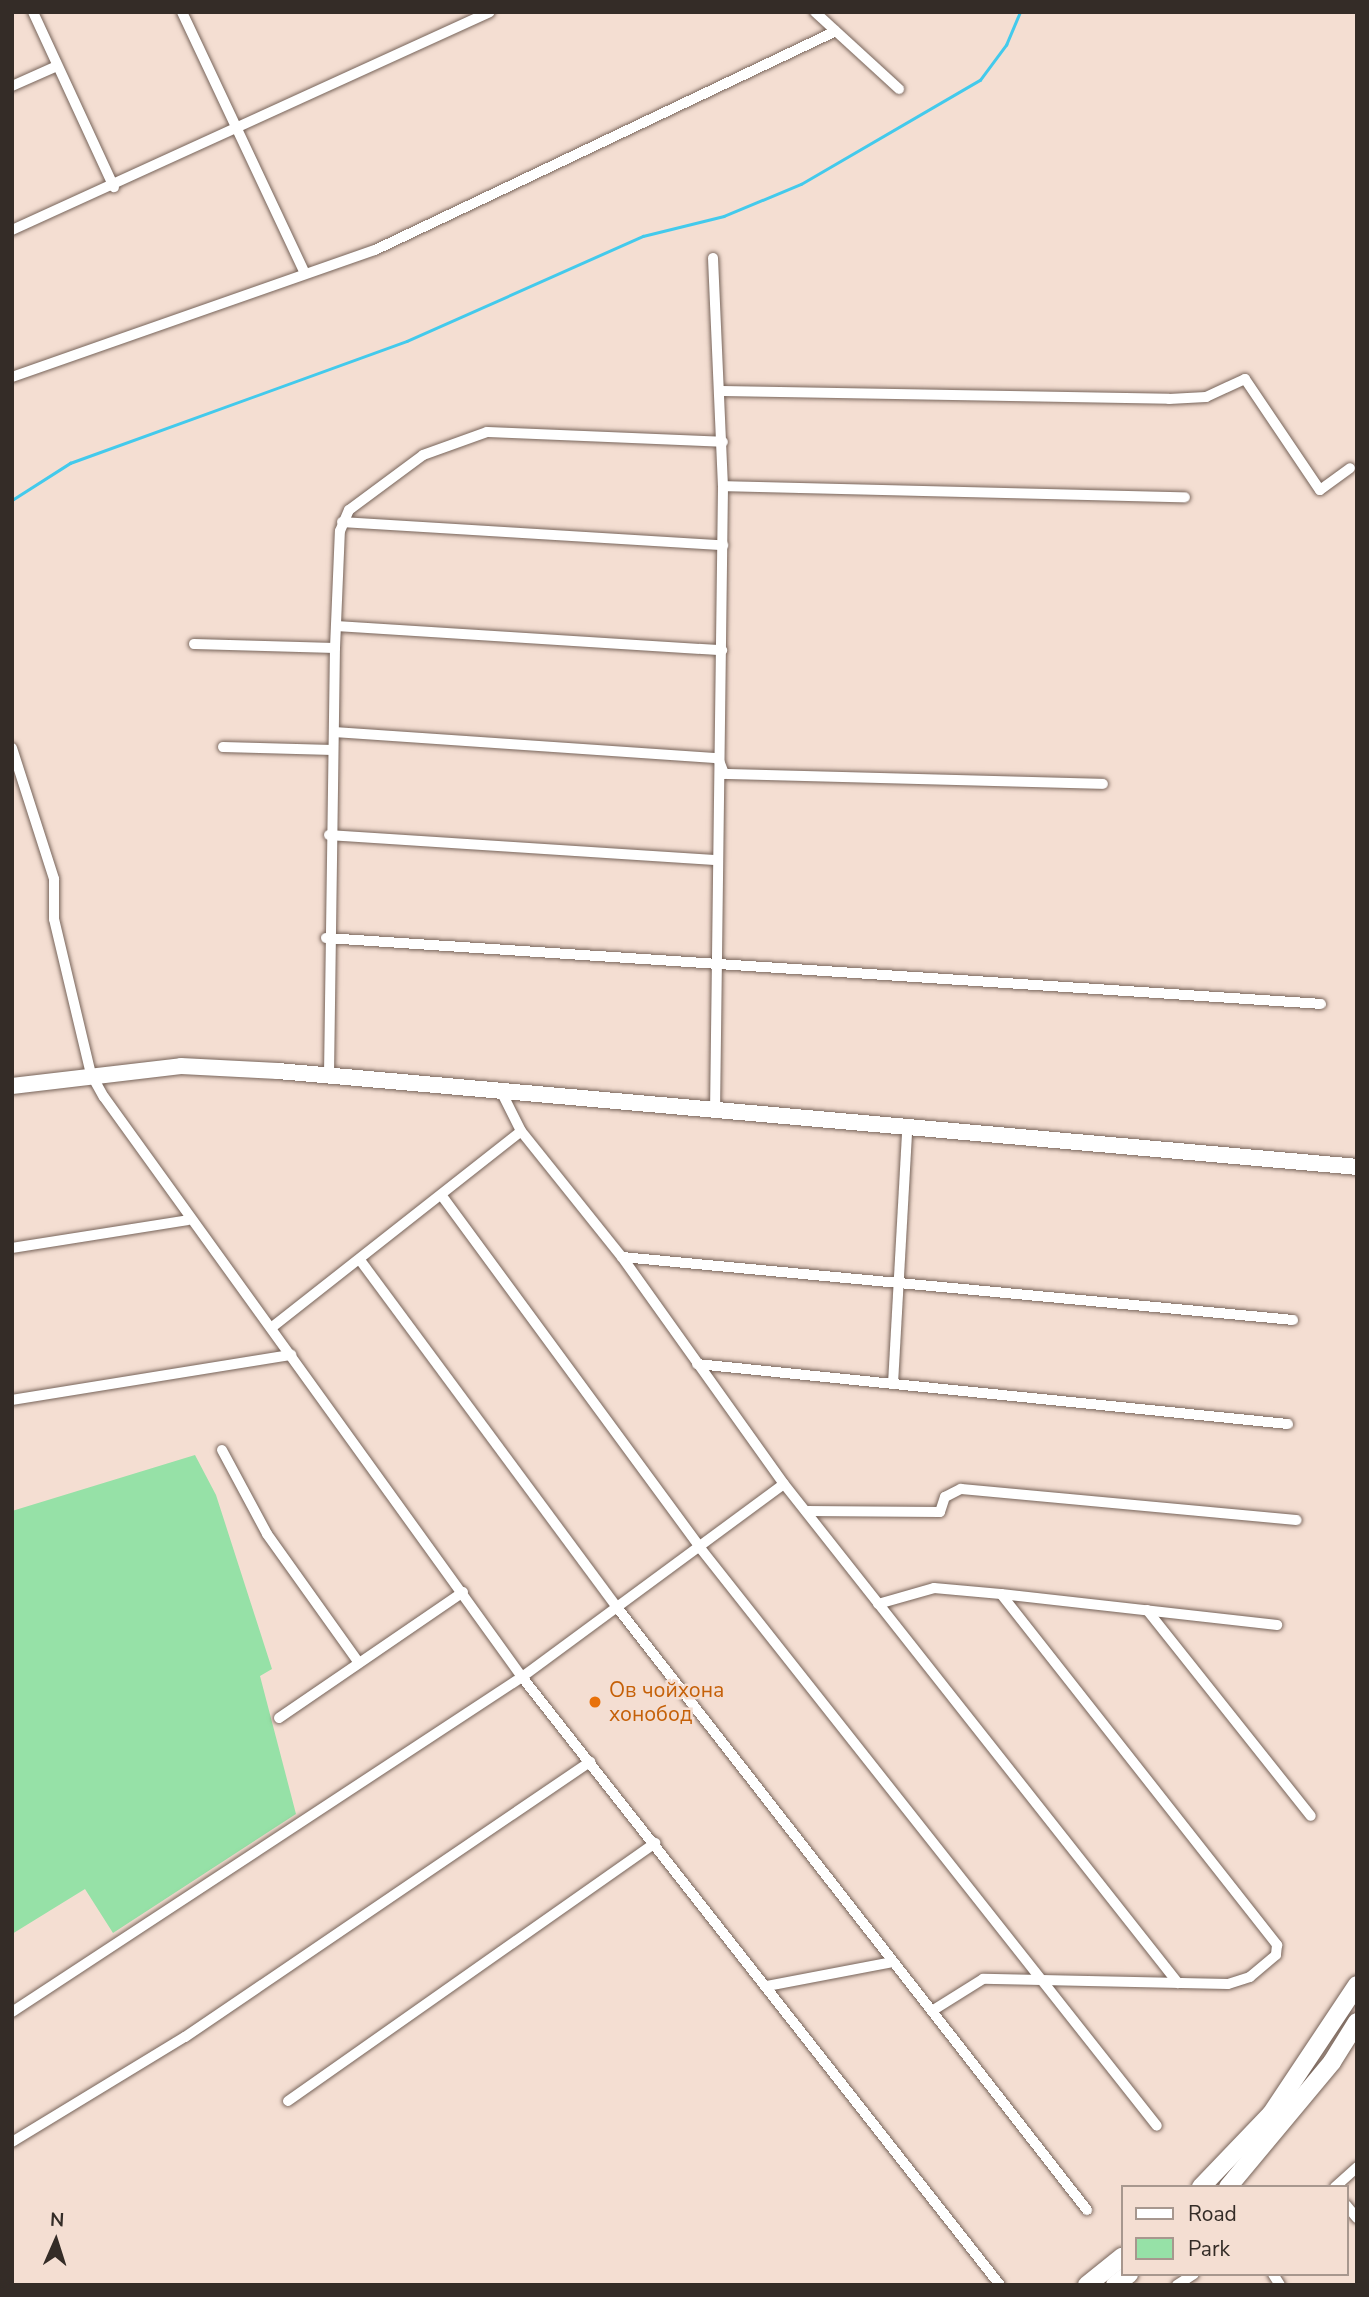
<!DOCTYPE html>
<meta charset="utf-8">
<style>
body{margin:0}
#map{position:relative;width:1369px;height:2297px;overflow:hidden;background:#f4ded2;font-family:"Nunito Sans",sans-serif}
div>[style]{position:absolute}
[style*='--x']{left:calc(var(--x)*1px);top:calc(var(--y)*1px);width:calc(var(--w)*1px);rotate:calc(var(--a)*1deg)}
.green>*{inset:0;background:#96e1a7}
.stream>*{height:2.5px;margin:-1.25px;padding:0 1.25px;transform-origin:1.25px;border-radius:1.25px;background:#43caec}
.roads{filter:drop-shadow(0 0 2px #77645a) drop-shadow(0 0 2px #77645a)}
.minor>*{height:10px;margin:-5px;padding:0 5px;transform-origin:5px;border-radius:5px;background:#fff}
.secondary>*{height:16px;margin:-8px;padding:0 8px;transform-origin:8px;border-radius:8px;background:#fff}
.trunk>*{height:18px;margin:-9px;padding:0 9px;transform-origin:9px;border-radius:9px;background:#fff}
.dots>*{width:19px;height:19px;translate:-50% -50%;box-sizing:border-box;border:4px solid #f4ded2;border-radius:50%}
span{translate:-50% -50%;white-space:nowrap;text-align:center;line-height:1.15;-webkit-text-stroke:5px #f4ded2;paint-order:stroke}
.food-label{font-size:21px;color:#c56008}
.left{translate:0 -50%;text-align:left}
.frame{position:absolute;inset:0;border:14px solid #342c27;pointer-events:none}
.legend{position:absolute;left:1121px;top:2185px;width:228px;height:91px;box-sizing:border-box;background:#f4ded2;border:2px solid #a7978e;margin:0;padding:9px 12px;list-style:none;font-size:21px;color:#342c27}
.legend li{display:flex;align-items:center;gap:14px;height:35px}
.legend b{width:35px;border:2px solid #a7978e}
.north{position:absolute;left:21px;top:2206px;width:70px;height:70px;-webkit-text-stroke:5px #f4ded2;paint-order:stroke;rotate:3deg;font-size:19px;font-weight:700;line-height:28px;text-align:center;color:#342c27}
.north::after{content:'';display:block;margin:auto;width:24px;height:32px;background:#342c27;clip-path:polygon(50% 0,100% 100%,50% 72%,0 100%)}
</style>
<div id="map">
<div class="green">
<div style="clip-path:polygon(195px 1455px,216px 1495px,272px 1669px,260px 1676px,296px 1814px,113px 1933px,85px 1889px,12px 1934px,12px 1511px)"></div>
</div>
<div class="stream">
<div style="--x:12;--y:500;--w:69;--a:-32.5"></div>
<div style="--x:70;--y:463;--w:358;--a:-19.9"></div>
<div style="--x:407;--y:341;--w:258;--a:-24"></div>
<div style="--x:643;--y:236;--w:83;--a:-13.9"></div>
<div style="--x:724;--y:216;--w:83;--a:-22.6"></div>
<div style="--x:801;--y:184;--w:207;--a:-30.2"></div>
<div style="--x:980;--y:80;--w:44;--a:-53.4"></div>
<div style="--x:1006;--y:45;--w:36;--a:-67"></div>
</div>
<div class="roads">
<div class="minor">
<div style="--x:33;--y:12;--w:193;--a:65.2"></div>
<div style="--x:182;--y:12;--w:286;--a:64.8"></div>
<div style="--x:815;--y:12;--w:114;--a:42.5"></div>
<div style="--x:12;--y:86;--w:49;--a:-24"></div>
<div style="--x:12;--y:230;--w:525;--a:-24.52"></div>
<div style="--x:713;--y:258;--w:228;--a:87.5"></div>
<div style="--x:723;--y:486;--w:626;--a:90.73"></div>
<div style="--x:12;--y:377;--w:385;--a:-19.3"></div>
<div style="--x:375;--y:250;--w:510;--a:-25.41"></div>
<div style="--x:722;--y:391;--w:447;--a:1"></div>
<div style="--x:1169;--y:399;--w:37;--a:-3"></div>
<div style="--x:1206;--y:397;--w:43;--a:-24.8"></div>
<div style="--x:1245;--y:379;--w:134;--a:56"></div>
<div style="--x:1320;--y:490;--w:37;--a:-36"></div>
<div style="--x:723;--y:486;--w:462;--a:1.4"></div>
<div style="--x:342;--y:522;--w:382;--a:3.5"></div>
<div style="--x:336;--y:626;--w:387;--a:3.6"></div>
<div style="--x:194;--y:644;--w:141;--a:1.6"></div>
<div style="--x:334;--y:732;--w:385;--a:3.9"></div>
<div style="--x:718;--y:758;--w:17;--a:69"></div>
<div style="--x:724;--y:774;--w:379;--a:1.5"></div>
<div style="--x:223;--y:747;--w:110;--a:1.6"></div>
<div style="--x:12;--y:748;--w:138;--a:72.2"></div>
<div style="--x:54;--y:879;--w:40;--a:90"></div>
<div style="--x:54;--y:919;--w:159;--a:76.6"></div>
<div style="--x:91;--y:1074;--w:26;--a:61"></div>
<div style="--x:104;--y:1097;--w:715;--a:54.22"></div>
<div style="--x:522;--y:1677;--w:773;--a:51.83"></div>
<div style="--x:329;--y:835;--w:389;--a:3.7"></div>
<div style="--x:326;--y:938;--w:997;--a:3.79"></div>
<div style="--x:329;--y:1075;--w:427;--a:-89.2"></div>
<div style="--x:335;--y:648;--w:117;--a:-87.6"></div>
<div style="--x:340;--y:531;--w:23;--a:-67"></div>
<div style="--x:349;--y:510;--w:92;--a:-36.6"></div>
<div style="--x:423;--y:455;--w:68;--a:-19.8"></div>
<div style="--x:487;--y:432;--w:236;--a:2.4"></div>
<div style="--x:521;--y:1131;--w:161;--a:51.3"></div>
<div style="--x:622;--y:1257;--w:279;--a:54.5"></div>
<div style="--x:784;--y:1484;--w:636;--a:51.71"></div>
<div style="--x:442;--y:1196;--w:438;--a:53.7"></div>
<div style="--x:701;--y:1549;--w:735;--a:51.68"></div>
<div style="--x:12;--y:1248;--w:178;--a:-9"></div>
<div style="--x:622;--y:1257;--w:674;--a:5.36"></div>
<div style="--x:360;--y:1260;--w:430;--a:53.5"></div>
<div style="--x:616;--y:1606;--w:766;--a:52.05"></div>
<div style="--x:271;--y:1328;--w:318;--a:-38.2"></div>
<div style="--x:521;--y:1131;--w:42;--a:-116.6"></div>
<div style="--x:697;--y:1364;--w:594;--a:5.8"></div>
<div style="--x:893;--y:1384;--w:254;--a:-86.8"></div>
<div style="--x:12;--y:1400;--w:283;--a:-9.2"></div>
<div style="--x:222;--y:1450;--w:95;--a:61.8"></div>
<div style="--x:267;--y:1534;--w:158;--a:54.5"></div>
<div style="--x:806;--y:1511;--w:134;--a:0.4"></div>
<div style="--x:940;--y:1512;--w:16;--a:-72"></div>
<div style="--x:945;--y:1497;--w:18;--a:-27"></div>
<div style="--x:961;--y:1489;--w:337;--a:5.3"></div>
<div style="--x:1001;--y:1594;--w:278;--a:6.4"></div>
<div style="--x:878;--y:1604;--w:58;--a:-15.9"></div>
<div style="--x:934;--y:1588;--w:67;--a:5.1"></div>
<div style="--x:1001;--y:1594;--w:447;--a:51.8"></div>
<div style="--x:1277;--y:1945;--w:10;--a:96"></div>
<div style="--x:1276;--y:1955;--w:34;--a:140"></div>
<div style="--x:1250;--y:1977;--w:23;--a:162"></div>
<div style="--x:1228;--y:1984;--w:245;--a:-178.8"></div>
<div style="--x:983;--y:1979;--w:57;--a:148"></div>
<div style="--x:1147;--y:1610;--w:263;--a:51.5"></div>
<div style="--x:279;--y:1718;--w:223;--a:-34.4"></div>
<div style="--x:767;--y:1986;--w:128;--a:-10.8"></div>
<div style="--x:12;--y:2012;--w:610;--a:-33.3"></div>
<div style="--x:522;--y:1677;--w:325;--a:-36.4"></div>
<div style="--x:288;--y:2101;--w:449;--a:-35.1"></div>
<div style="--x:12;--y:2142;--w:202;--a:-31.3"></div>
<div style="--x:185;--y:2037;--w:490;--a:-34.2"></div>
<div style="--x:1335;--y:2187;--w:30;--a:-42"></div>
<div style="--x:1346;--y:2205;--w:17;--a:50"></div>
<div style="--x:1273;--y:2274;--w:13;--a:58"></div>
<div style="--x:1177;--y:2285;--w:20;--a:-33"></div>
</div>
<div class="secondary">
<div style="--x:12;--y:1086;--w:170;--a:-6.7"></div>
<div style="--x:181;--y:1066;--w:97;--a:3"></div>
<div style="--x:278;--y:1071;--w:1083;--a:5.08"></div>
</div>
<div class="trunk">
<div style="--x:1201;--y:2187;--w:101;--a:-46.2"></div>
<div style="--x:1271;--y:2114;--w:155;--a:-56.3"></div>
<div style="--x:1228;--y:2187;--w:163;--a:-50.2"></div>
<div style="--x:1332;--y:2062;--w:47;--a:-58"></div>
<div style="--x:1087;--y:2285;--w:45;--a:-38.7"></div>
<div style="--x:1115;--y:2285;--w:18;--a:-38"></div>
</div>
</div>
<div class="dots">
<div style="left:595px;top:1702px;background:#e8710a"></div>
</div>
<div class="food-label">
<span class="left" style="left:609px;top:1702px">Ов чойхона<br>хонобод</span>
</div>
<div class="frame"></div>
<ul class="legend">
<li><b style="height:9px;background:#fff"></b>Road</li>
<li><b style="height:19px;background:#96e1a7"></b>Park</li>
</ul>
<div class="north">N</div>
</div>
